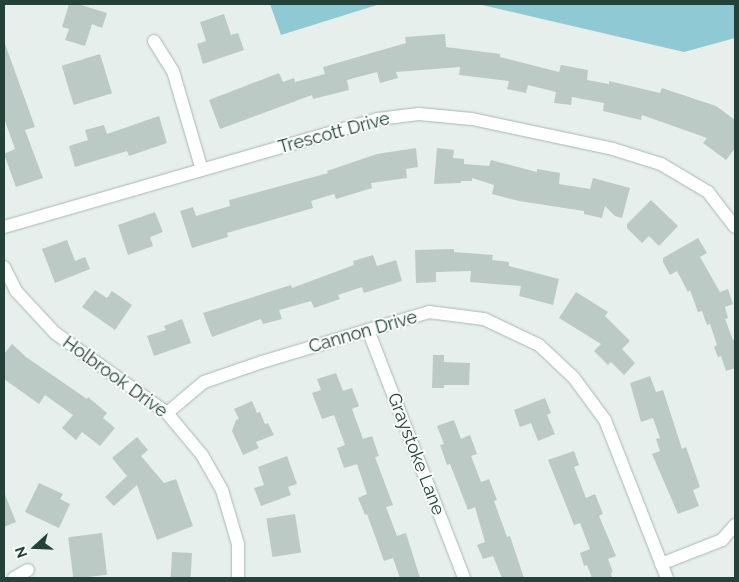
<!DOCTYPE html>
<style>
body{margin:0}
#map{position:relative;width:739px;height:582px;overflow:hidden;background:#e6efeb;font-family:Raleway,sans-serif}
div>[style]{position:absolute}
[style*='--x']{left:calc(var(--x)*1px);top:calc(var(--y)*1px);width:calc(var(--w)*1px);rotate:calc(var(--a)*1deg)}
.water>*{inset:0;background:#8ec9d4}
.building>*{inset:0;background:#bbcac4;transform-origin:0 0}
.roads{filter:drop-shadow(0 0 1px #a8b8b2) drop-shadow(0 0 1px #a8b8b2)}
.minor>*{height:12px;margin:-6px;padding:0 6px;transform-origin:6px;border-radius:6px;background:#fff}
span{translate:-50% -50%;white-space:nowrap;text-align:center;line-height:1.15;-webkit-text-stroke:4px #f7fbf9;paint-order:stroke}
.street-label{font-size:18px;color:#24423a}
.frame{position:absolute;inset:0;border:5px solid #24423a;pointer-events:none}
.north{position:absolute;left:10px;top:522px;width:50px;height:50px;-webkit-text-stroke:4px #f7fbf9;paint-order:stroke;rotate:250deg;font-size:14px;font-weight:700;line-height:20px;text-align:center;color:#24423a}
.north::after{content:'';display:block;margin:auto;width:18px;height:22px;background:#24423a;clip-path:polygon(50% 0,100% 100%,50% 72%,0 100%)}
</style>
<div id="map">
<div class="water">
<div style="clip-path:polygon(270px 4px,380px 4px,281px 35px)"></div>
<div style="clip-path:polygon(478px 4px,735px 4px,735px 38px,684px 52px)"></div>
</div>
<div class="building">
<div style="clip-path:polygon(69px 4px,78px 4px,107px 13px,102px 28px,92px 24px,85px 46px,65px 40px,69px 29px,62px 27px)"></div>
<div style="clip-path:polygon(224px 14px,231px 35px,238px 33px,244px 50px,203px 64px,197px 44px,206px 41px,200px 22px)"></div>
<div style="clip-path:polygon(445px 34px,446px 47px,500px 54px,500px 57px,559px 72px,561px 65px,588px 70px,587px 80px,609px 84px,609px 81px,660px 93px,662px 88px,716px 106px,735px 120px,735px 148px,726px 160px,703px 143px,707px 138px,642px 115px,641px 120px,603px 111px,604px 103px,572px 97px,571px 105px,554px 103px,556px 92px,528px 85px,526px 93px,507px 89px,509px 81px,459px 75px,460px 67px,396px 72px,398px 78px,380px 83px,377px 72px,347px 80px,349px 90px,313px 99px,312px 95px,220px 129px,209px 100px,279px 73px,283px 82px,294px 78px,295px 82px,325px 74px,323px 67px,406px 43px,405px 37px)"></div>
<div style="clip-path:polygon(4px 41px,35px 127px,25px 130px,43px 178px,16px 187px,4px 154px,15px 149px,4px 118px)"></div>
<div style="left:100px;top:54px;width:41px;height:40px;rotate:73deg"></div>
<div style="clip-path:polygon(159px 116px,167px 143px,129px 156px,127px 151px,75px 167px,69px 146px,88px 140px,85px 130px,104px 125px,107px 134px)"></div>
<div style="clip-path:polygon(416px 148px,418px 167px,406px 169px,407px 178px,371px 183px,372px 188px,336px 199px,334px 194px,311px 201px,313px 208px,227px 233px,228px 237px,192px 248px,180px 211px,193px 207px,196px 216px,230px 206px,229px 200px,328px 173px,327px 171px,377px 154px)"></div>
<div style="clip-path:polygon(437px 148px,454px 150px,453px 158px,464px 159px,464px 164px,489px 166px,491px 160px,537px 172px,537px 169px,560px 173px,559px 184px,590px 189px,593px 178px,630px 188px,622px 218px,615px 216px,605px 206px,602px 218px,584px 214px,584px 211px,519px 201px,492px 194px,494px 185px,472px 178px,472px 181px,461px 181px,461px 183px,434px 184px)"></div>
<div style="clip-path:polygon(651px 200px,678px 226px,659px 246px,649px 236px,642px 243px,627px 228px,627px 224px)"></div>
<div style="clip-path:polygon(155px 212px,163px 232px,150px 237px,153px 246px,128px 255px,118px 225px)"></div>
<div style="clip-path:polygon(698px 238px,707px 253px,700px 257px,720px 292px,728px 289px,733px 304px,725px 307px,728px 318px,725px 319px,733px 340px,735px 339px,735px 368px,726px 371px,721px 356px,718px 357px,714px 347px,717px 345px,710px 324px,707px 325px,702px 311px,698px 312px,690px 290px,688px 292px,677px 271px,670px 275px,663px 262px,663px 258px)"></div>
<div style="clip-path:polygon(67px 240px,75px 261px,85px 257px,90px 269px,55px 283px,42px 249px)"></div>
<div style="clip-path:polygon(454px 249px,454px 252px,493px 255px,492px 260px,509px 262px,509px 266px,559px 279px,553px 305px,519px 296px,521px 286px,470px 282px,471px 271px,436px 272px,436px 282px,416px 283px,415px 250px)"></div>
<div style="clip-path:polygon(373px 255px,377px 266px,396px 260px,402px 281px,364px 293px,362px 287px,338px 295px,340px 299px,314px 308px,311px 301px,279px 310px,282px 319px,263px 324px,261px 319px,212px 337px,203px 313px,291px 285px,292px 288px,354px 265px,353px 261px)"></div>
<div style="clip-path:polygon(95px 290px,107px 298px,112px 291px,132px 305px,115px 330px,82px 307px)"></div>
<div style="clip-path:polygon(576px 292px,608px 312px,605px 316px,630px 341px,622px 349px,635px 363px,624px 375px,611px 362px,608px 365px,594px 351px,601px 344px,559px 318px)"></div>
<div style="clip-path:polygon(182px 319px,191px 343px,154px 356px,147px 336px,166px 330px,164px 326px)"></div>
<div style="clip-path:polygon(12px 344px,26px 357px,87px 399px,88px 397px,107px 413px,103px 418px,115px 428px,100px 446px,82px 432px,76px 440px,62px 428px,73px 415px,45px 395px,39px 404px,4px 379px,4px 354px)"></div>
<div style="clip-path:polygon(433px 355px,444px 355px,444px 362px,470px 363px,469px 385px,444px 385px,444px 388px,432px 388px)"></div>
<div style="clip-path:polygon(336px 373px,343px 391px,352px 388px,359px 406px,352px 409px,363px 439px,372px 436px,379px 456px,375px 457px,393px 505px,386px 507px,397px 536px,406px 533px,420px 578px,400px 578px,393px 558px,384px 561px,367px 514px,365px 515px,358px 498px,367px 494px,357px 464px,344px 468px,337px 448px,345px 445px,334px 415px,322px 419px,312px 393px,321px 390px,317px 379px)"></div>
<div style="clip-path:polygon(650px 376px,656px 392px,663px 390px,682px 449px,686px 447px,700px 487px,693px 490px,699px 506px,678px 514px,652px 454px,660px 451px,656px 439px,660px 438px,653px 418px,641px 422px,630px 383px)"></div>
<div style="clip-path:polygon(545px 398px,551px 413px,547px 415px,555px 434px,538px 441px,531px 423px,520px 427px,514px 410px)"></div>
<div style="clip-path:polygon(252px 401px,257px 413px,260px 412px,265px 424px,268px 423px,274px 435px,256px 442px,259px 448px,243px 455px,232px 431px,236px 420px,239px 419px,234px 409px)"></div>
<div style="clip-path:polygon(454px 420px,461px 439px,470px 435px,477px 454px,471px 456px,481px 482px,489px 479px,497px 500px,494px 501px,507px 537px,510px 536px,524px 578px,502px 578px,493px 556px,483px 559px,477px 545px,485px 542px,475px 507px,468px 510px,450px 464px,447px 465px,440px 445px,444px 444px,437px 426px)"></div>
<div style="clip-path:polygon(137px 437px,148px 450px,141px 456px,164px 483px,176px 479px,193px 526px,157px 540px,137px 485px,114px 506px,105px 497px,127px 476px,112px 458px)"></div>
<div style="clip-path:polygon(574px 451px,579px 465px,574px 467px,586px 498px,595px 494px,603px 514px,599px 516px,616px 556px,608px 559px,613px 572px,611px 573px,612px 578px,592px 578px,587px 565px,584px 566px,580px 553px,590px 549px,580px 523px,574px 525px,548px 460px)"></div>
<div style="clip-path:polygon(287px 456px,297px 484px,288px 487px,291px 495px,261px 506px,254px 488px,264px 485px,258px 467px)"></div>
<div style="clip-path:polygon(39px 483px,63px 494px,60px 499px,70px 504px,59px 528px,25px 512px)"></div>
<div style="clip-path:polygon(4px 492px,16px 522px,4px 527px)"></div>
<div style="left:295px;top:514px;width:39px;height:29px;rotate:81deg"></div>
<div style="left:102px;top:533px;width:42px;height:34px;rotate:83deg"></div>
<div style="left:172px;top:552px;width:20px;height:26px;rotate:3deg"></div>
</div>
<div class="roads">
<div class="minor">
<div style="--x:154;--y:41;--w:36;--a:58"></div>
<div style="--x:173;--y:71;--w:103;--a:73.7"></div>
<div style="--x:4;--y:227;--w:389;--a:-16.1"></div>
<div style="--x:378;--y:119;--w:41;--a:-7"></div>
<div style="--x:419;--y:114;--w:53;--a:5.4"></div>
<div style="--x:472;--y:119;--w:144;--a:12"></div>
<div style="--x:613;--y:149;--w:50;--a:17.4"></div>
<div style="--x:661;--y:164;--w:55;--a:30.8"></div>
<div style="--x:708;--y:192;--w:44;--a:52.4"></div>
<div style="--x:4;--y:267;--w:27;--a:63"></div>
<div style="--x:16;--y:291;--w:57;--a:47.1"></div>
<div style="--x:55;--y:333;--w:138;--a:35.5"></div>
<div style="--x:167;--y:413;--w:55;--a:50.2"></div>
<div style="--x:202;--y:455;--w:40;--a:60.3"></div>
<div style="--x:222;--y:490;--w:56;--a:73.5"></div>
<div style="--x:238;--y:544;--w:34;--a:90"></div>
<div style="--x:368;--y:330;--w:266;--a:68.8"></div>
<div style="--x:167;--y:413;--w:48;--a:-40"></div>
<div style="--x:204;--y:382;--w:61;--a:-19"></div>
<div style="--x:262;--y:362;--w:111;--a:-16.8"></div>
<div style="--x:368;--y:330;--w:64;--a:-16.4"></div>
<div style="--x:429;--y:312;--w:55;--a:7.3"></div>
<div style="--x:484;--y:319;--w:61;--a:25.3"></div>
<div style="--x:539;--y:345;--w:48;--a:43.3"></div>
<div style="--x:574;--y:378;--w:52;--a:53.6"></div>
<div style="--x:605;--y:420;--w:170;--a:68.6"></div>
<div style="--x:661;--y:564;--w:66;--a:-21.5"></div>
<div style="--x:722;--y:540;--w:20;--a:-49"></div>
<div style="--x:14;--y:578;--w:16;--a:-30"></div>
</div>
</div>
<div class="street-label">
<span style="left:334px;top:133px;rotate:-15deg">Trescott Drive</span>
<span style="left:363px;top:332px;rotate:-16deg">Cannon Drive</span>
<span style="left:115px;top:377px;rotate:36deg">Holbrook Drive</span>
<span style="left:416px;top:454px;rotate:69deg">Graystoke Lane</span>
</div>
<div class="frame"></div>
<div class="north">N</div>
</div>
